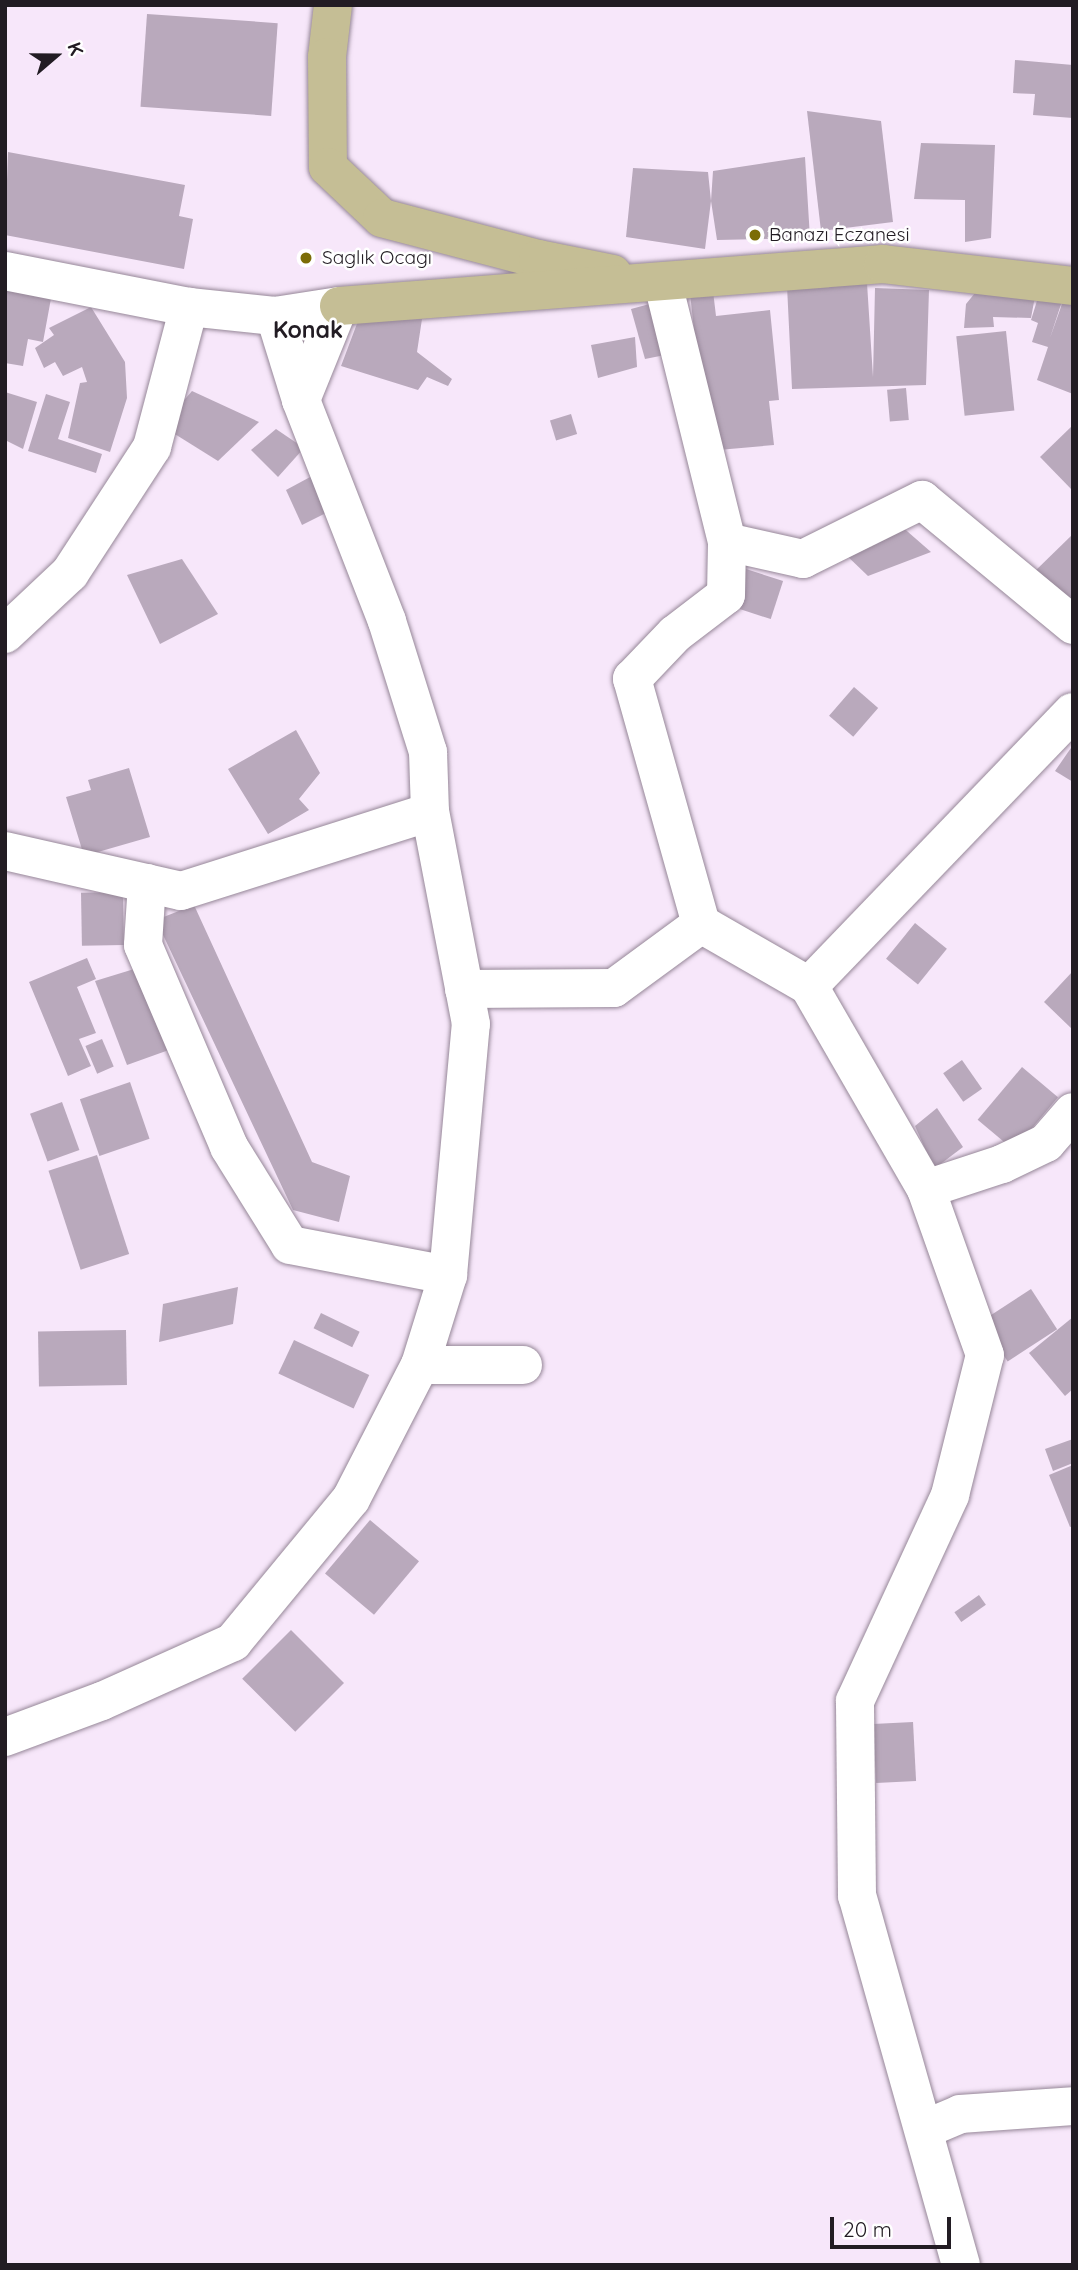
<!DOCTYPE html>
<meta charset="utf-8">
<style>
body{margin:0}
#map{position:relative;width:1078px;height:2270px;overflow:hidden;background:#f7e7fa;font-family:Quicksand,sans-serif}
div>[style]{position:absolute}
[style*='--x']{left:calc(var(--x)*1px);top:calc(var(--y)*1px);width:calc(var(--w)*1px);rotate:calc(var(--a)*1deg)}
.building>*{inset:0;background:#b9a9bc;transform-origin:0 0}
.roads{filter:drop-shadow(0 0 2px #968798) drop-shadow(0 0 2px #968798)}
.minor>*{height:38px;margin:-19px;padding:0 19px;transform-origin:19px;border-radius:19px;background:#fff}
.major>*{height:38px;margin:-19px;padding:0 19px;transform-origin:19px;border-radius:19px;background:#c5be95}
.dots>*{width:19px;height:19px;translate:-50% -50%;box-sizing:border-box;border:4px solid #fff;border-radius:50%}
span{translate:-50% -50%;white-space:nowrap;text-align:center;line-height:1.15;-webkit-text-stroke:5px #fff;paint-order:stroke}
.poi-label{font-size:19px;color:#221c23}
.left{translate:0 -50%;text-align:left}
.quarter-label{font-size:23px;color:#221c23;font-weight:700}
.frame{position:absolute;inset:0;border:7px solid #221c23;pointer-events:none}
.north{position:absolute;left:21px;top:21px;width:70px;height:70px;-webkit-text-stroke:5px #fff;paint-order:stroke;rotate:70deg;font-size:19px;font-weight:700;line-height:28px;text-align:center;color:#221c23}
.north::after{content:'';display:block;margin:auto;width:24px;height:32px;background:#221c23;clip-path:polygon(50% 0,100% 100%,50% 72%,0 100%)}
.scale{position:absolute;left:830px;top:2217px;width:121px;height:32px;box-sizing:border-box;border:4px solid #221c23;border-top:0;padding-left:9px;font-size:21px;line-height:24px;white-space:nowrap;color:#221c23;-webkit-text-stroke:5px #fff;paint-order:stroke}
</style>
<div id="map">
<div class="building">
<div style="left:147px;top:14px;width:131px;height:93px;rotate:4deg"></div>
<div style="clip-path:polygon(1015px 60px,1073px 65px,1073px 118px,1033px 115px,1035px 94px,1013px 93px)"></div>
<div style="clip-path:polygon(807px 111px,881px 121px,893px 222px,821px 231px)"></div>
<div style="clip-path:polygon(921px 143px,995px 145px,991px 238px,965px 242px,965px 200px,914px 199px)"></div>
<div style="clip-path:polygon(8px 152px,185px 185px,179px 216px,193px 219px,184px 269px,5px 235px)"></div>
<div style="clip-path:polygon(805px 157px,810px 238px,717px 240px,711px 201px,705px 249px,626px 237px,633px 168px,708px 172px,711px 201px,713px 171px)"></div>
<div style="clip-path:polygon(867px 283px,873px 377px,875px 288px,929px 290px,926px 385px,792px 389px,787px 286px)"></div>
<div style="clip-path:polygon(5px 284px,52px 293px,43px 342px,28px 339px,23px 366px,5px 363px)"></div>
<div style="clip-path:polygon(1041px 288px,1064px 295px,1050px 338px,1063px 301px,1073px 304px,1073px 394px,1037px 380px,1048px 347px,1032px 342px,1038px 323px,1031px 320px)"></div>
<div style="clip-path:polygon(713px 291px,716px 316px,770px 310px,779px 400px,769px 401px,774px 445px,707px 451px,690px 293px)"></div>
<div style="clip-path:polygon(1036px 291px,1031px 318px,993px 317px,994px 327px,964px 328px,966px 304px,975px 293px)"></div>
<div style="clip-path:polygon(657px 302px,675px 353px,645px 359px,631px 309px)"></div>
<div style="clip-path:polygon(91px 307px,125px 362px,127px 398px,110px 452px,68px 438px,80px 383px,87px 382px,82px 367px,63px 376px,55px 362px,44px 368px,35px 348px,54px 335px,49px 328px)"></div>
<div style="clip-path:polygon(422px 319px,417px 352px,452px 379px,448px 386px,427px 377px,418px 390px,341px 366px,358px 321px)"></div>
<div style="left:1006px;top:331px;width:80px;height:50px;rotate:84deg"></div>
<div style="clip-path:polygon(635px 337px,637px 367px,598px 378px,591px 345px)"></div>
<div style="left:906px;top:388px;width:32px;height:19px;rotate:85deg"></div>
<div style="clip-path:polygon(192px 391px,259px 422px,218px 461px,162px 426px)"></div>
<div style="clip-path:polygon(5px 392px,37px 402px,23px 449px,5px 440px)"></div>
<div style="clip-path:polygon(46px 394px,70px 402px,58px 439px,102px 454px,96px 473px,28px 451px)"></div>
<div style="left:571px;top:414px;width:21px;height:22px;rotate:73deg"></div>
<div style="clip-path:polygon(1073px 425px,1073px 491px,1040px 457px)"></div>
<div style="clip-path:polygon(276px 429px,304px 448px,278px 477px,251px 450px)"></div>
<div style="clip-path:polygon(312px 476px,326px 513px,302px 525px,286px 490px)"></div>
<div style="clip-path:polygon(900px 525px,931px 552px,868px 576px,843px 552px)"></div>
<div style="clip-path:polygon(1073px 534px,1073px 615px,1032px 574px)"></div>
<div style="clip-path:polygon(182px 559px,218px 614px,160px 644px,127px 575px)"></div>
<div style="left:746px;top:569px;width:39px;height:40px;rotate:18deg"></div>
<div style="left:854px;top:687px;width:32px;height:38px;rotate:41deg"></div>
<div style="clip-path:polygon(296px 730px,320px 773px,299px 799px,309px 810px,268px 834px,228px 769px)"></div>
<div style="clip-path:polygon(1073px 745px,1073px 782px,1055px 771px)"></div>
<div style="clip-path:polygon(129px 768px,150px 837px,84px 856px,66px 797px,91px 790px,88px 780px)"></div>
<div style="left:123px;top:892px;width:53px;height:42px;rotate:89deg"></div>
<div style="clip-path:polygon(194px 905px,312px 1162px,350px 1176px,339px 1222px,293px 1210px,156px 920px)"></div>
<div style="left:915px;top:923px;width:41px;height:46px;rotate:39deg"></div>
<div style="clip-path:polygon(87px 958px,96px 979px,77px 987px,96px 1033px,79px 1039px,91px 1066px,68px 1076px,29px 982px)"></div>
<div style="clip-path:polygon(144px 966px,180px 1046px,127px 1065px,95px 981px)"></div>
<div style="clip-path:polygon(1073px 971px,1073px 1030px,1044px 1002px)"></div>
<div style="left:102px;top:1039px;width:30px;height:18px;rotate:67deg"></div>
<div style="left:962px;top:1060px;width:35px;height:23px;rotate:55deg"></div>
<div style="left:1022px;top:1067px;width:47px;height:69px;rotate:40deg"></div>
<div style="left:130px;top:1082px;width:60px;height:53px;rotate:71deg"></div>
<div style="left:62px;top:1102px;width:51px;height:34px;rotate:70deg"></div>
<div style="clip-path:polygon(937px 1108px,963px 1147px,934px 1169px,915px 1126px)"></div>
<div style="left:97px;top:1155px;width:104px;height:51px;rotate:72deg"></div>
<div style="clip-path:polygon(238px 1287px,233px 1324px,159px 1342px,163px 1304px)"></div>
<div style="left:1031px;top:1289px;width:48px;height:59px;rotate:57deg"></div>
<div style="left:321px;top:1313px;width:43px;height:17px;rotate:26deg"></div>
<div style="clip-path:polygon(1073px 1317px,1073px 1389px,1065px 1396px,1029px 1353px)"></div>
<div style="left:126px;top:1330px;width:55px;height:88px;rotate:89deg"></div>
<div style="left:294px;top:1340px;width:83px;height:37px;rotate:25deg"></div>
<div style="clip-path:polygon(1073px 1439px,1073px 1463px,1053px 1471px,1045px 1449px)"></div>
<div style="clip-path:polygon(1073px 1465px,1073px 1526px,1070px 1527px,1049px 1475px)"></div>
<div style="left:370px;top:1520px;width:64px;height:70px;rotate:40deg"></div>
<div style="left:979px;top:1595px;width:12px;height:30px;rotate:55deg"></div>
<div style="left:291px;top:1630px;width:75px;height:69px;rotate:45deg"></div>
<div style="left:913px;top:1722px;width:59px;height:40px;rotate:87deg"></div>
</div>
<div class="roads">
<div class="minor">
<div style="--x:5;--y:271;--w:187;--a:11.1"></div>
<div style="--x:189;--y:307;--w:86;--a:6"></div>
<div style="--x:275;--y:316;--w:65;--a:-8.9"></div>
<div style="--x:275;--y:316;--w:88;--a:72.8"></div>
<div style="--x:727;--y:542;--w:78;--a:12.6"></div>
<div style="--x:803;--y:559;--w:133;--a:-26.4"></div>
<div style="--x:922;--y:500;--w:196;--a:39.6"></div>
<div style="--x:5;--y:634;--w:89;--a:-43.2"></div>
<div style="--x:70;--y:573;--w:150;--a:-56.9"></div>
<div style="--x:152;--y:447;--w:145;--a:-75.2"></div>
<div style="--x:5;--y:851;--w:180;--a:12.8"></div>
<div style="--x:181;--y:891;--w:261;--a:-17.6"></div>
<div style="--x:147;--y:883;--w:62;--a:93.7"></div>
<div style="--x:143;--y:945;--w:220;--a:66.9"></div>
<div style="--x:229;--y:1147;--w:115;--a:58.1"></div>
<div style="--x:290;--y:1245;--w:161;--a:10.8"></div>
<div style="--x:701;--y:924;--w:125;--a:29.9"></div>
<div style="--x:464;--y:989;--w:150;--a:-0.4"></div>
<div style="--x:614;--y:988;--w:108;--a:-36.3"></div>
<div style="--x:701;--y:924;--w:255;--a:-105.7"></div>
<div style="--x:632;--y:679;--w:62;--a:-46.3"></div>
<div style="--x:675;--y:634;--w:64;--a:-37.4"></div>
<div style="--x:726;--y:595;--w:53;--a:-88.9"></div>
<div style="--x:727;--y:542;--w:267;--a:-103.9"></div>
<div style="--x:926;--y:1189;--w:80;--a:-18.2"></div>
<div style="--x:1002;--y:1164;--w:49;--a:-25.5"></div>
<div style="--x:1046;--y:1143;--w:41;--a:-48.9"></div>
<div style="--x:420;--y:1365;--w:103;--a:0"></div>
<div style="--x:5;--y:1737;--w:103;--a:-20.4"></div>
<div style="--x:102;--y:1701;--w:144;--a:-24.2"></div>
<div style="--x:233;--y:1642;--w:185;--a:-50.5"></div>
<div style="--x:351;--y:1499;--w:151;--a:-62.8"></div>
<div style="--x:420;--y:1365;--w:94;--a:-72.7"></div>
<div style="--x:448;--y:1275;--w:252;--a:-84.8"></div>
<div style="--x:471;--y:1024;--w:216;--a:-100.9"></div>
<div style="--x:430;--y:812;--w:60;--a:-91.9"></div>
<div style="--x:428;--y:752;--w:137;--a:-107.4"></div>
<div style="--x:387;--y:621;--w:237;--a:-111.3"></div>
<div style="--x:301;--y:400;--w:101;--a:-68"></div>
<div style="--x:925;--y:2129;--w:38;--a:-23"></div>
<div style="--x:960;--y:2114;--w:113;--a:-4"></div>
<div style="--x:961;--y:2265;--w:383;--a:-105.7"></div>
<div style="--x:857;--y:1896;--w:195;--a:-90.6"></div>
<div style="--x:855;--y:1701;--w:227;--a:-65.2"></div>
<div style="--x:950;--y:1495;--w:144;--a:-76"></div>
<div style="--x:985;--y:1355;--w:176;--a:-109.6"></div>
<div style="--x:926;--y:1189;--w:234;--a:-120"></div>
<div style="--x:809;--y:986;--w:380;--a:-46.1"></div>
</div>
<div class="major">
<div style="--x:333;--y:5;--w:52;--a:96.6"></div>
<div style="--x:327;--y:57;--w:110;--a:89.5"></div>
<div style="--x:328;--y:167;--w:74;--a:43.4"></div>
<div style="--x:382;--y:218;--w:161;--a:14.7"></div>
<div style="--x:538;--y:259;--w:76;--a:11.3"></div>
<div style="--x:339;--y:306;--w:546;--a:-4.41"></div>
<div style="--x:883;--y:264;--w:191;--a:6.6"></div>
</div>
</div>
<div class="dots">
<div style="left:755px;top:235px;background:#7b6c06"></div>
<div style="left:306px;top:258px;background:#7b6c06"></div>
</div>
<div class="poi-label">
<span class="left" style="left:769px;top:235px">Banazı Eczanesi</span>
<span class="left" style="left:322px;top:258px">Saglık Ocagı</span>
</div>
<div class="quarter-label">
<span style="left:308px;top:330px">Konak</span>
</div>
<div class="frame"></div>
<div class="north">K</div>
<div class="scale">20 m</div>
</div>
